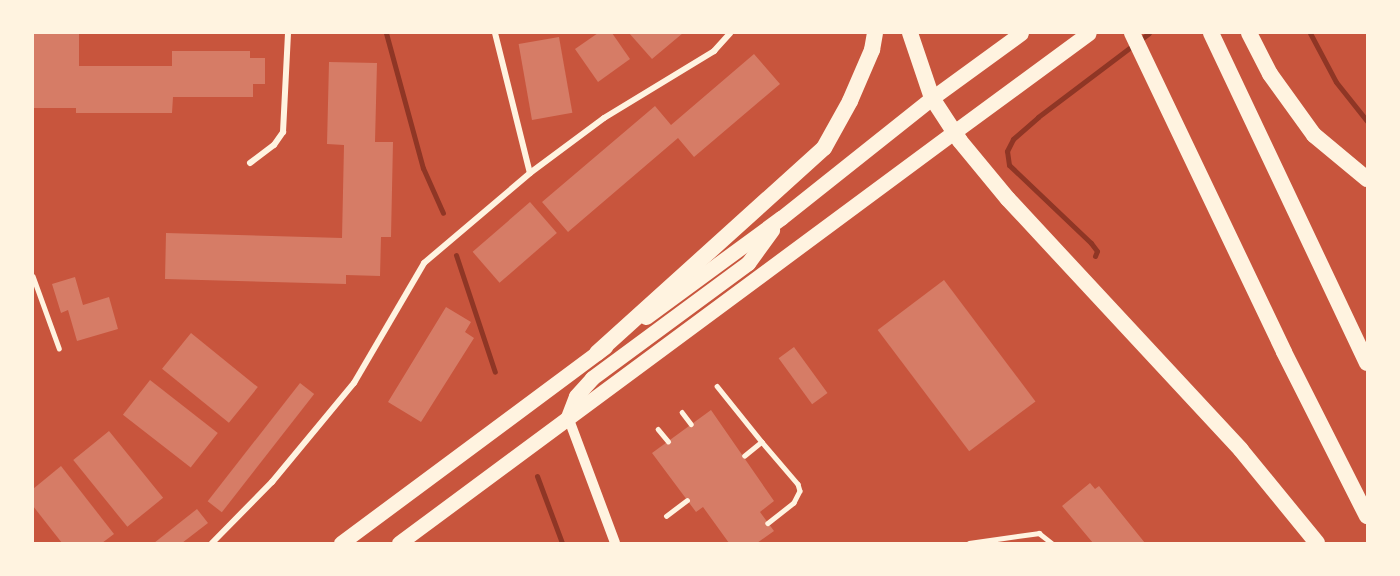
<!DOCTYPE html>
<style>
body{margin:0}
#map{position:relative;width:1400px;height:576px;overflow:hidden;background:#c8553d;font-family:Merriweather,serif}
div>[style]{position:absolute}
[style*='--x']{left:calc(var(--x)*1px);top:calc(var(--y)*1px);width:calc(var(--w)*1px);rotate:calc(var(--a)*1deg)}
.stream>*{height:5px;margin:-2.5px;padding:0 2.5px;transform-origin:2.5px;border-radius:2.5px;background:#8f3625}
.building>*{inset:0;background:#d67c66;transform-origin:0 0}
.service>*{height:4.5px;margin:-2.25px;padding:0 2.25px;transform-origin:2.25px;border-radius:2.25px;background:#fff3e0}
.minor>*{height:6px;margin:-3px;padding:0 3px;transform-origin:3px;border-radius:3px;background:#fff3e0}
.tertiary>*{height:10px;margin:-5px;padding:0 5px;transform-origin:5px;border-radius:5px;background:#fff3e0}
.primary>*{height:15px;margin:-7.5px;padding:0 7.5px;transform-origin:7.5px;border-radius:7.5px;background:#fff3e0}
.trunk>*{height:15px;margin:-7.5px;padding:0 7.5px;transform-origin:7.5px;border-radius:7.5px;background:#fff3e0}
.motorway>*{height:16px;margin:-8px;padding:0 8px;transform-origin:8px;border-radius:8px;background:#fff3e0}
span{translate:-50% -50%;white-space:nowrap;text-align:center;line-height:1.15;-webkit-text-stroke:4.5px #fff3e0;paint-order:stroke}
.frame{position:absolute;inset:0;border:34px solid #fff3e0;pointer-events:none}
</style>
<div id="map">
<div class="stream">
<div style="--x:386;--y:33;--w:140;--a:74.7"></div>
<div style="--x:423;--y:168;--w:49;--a:66"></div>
<div style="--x:1310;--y:33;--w:55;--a:62"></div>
<div style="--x:1336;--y:82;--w:50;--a:51.5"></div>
<div style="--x:456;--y:255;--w:123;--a:71.6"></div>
<div style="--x:1095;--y:256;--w:5;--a:-68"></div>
<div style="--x:1097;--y:251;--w:10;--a:-127"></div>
<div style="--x:1091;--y:243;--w:113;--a:-136.4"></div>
<div style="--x:1009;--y:165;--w:14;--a:-98"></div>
<div style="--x:1007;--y:151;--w:13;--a:-63"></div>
<div style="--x:1013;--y:139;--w:33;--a:-41"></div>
<div style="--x:1038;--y:117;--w:139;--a:-37.1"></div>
<div style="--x:537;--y:476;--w:72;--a:69.5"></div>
</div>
<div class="building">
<div style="clip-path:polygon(34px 33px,79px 33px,79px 66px,172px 66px,172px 51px,250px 51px,250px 58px,265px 58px,265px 84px,253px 84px,253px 97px,173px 97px,172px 113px,76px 113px,76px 108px,34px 108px)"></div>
<div style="clip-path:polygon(598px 33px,612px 33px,630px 59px,598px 82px,575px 49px)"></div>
<div style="clip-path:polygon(629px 33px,683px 33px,652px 59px)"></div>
<div style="left:559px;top:37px;width:77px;height:41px;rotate:80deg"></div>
<div style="clip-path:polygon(754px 54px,780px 84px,694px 157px,678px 138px,568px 232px,542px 202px,655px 106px,671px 125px)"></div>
<div style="clip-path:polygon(329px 62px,377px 63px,375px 142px,393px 142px,391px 237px,381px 237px,380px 276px,346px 275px,346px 284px,165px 279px,166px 233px,342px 238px,344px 145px,327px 144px)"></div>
<div style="left:530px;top:202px;width:41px;height:76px;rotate:49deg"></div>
<div style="clip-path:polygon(75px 277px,83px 305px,109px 297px,118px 329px,77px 341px,68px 310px,61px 313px,52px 284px)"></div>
<div style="left:944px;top:280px;width:152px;height:83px;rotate:53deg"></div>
<div style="clip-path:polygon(446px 307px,471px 322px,465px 332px,474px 338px,421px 422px,388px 402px)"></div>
<div style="left:191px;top:333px;width:86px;height:46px;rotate:39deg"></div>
<div style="left:794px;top:347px;width:57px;height:19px;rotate:54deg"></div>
<div style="left:150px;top:380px;width:86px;height:44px;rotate:38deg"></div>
<div style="left:300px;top:383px;width:18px;height:150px;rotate:38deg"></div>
<div style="clip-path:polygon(711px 410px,774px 501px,760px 512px,774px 531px,757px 543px,729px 543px,703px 507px,696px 512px,652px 453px)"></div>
<div style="left:109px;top:431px;width:86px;height:46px;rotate:51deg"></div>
<div style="clip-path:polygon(61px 466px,114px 534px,102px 543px,62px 543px,33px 506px,33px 489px)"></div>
<div style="clip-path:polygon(1090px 483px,1095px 489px,1099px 486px,1145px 543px,1093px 543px,1062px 506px)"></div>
<div style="clip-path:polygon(197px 509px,208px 523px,182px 543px,154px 543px)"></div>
</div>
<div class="service">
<div style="--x:33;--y:276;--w:77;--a:70.1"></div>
<div style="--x:717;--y:386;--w:72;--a:51.2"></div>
<div style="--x:762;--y:442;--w:22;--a:141"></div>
<div style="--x:682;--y:412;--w:15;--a:53"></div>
<div style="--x:658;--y:429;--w:16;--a:50"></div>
<div style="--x:762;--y:442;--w:55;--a:49.4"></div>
<div style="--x:798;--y:484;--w:7;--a:74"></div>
<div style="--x:800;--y:491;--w:13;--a:117"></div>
<div style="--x:794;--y:503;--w:33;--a:142"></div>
<div style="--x:666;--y:516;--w:26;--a:-37"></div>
<div style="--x:969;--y:543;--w:71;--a:-8.1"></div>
<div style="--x:1039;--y:533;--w:16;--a:38"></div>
</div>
<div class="minor">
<div style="--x:495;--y:33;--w:144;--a:76"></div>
<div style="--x:250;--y:163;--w:30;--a:-37"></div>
<div style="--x:274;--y:145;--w:16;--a:-55"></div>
<div style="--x:283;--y:132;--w:99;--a:-87.1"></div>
<div style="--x:212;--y:543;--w:86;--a:-45.5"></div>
<div style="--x:272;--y:482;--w:129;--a:-50.4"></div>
<div style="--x:354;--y:383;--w:139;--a:-59.7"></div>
<div style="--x:424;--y:263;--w:139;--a:-40.3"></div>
<div style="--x:530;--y:173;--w:92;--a:-36.6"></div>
<div style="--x:604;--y:118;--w:129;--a:-31.3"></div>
<div style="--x:714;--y:51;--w:24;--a:-48"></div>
</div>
<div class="tertiary">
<div style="--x:568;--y:417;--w:134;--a:69.5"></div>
</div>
<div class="primary">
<div style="--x:646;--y:317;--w:167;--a:-36.3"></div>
<div style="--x:781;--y:218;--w:193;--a:-38.5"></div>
<div style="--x:568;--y:417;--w:22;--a:-69"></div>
<div style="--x:576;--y:396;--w:24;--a:-48"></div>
<div style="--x:592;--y:378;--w:194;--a:-36.4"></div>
<div style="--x:748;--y:263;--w:41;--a:-54"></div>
<div style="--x:341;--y:543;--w:329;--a:-36.6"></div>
<div style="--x:399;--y:543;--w:691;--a:-36.52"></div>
</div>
<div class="trunk">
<div style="--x:932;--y:98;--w:110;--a:-36.1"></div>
<div style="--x:954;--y:132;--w:167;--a:-36.3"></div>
</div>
<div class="motorway">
<div style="--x:910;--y:33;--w:69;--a:71.3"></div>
<div style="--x:932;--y:98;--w:51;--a:56.9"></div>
<div style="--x:960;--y:141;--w:75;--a:50.4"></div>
<div style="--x:1008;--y:199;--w:342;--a:47.1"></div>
<div style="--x:1241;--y:450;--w:120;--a:50.7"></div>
<div style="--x:1132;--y:33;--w:353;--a:64.5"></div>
<div style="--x:1284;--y:352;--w:184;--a:63.2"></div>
<div style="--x:1211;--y:33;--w:365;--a:64.7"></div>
<div style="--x:1249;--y:33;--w:46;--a:62.9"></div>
<div style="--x:1270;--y:74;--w:75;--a:54.2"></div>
<div style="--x:1314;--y:135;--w:69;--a:39.7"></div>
<div style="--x:597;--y:353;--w:306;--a:-42.1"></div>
<div style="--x:824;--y:148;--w:54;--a:-61"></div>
<div style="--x:850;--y:101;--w:56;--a:-66.7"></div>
<div style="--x:872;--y:50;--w:17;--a:-80"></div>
</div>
<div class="frame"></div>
</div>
